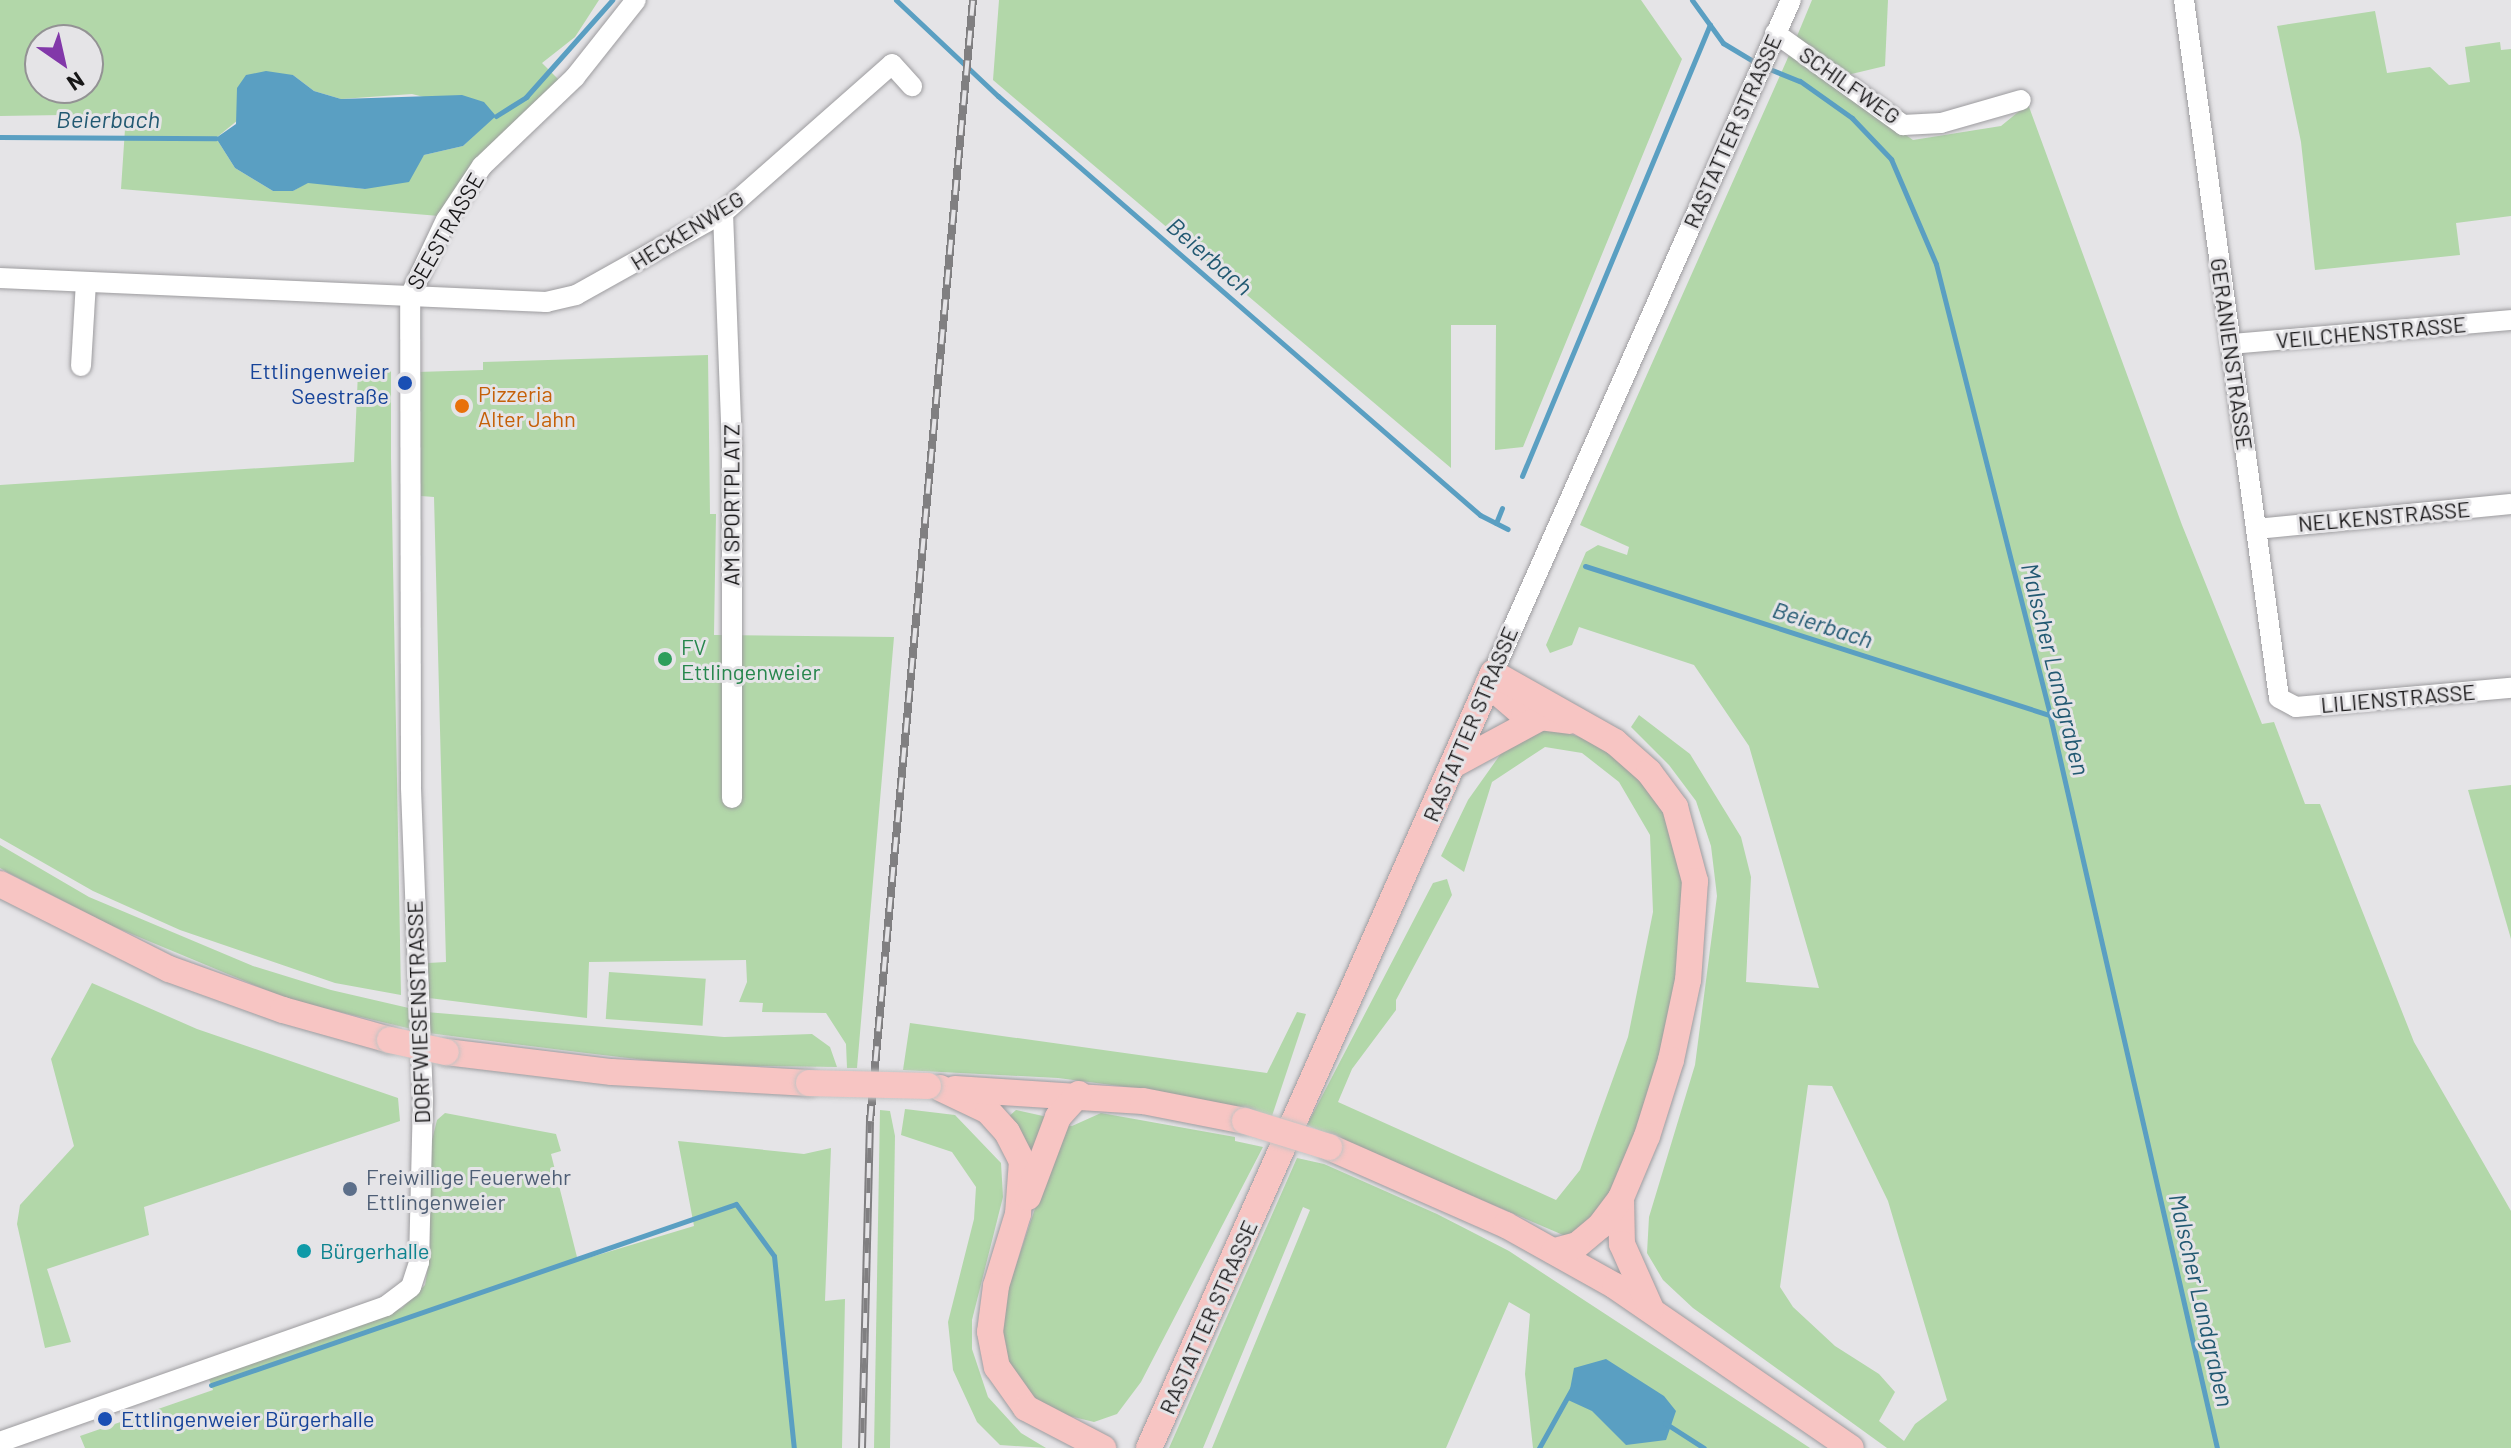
<!DOCTYPE html>
<meta charset="utf-8">
<style>
body{margin:0}
#map{position:relative;width:2511px;height:1448px;overflow:hidden;background:#e5e4e7;font-family:Barlow,sans-serif}
div>[style]{position:absolute}
[style*='--x']{left:calc(var(--x)*1px);top:calc(var(--y)*1px);width:calc(var(--w)*1px);rotate:calc(var(--a)*1deg)}
.green>*{inset:0;background:#b2d7a9;transform-origin:0 0}
.water>*{inset:0;background:#5a9fc2}
.stream>*{height:5px;margin:-2.5px;padding:0 2.5px;transform-origin:2.5px;border-radius:2.5px;background:#5a9fc2}
.roads{filter:drop-shadow(0 0 2px #9d9c9f) drop-shadow(0 0 2px #9d9c9f)}
.minor>*{height:20px;margin:-10px;padding:0 10px;transform-origin:10px;border-radius:10px;background:#fff}
.major>*{height:26px;margin:-13px;padding:0 13px;transform-origin:13px;border-radius:13px;background:#f7c5c3}
.rail>*{height:8px;margin-top:-4px;transform-origin:0;background:repeating-linear-gradient(90deg,#e5e4e7 0 15px,#807f81 0 30px);box-sizing:border-box;border-block:2px solid #807f81}
.bridges{filter:drop-shadow(0 0 2px #c3c3c3) drop-shadow(0 0 2px #c3c3c3)}
.major-bridge>*{height:26px;margin:-13px;padding:0 13px;transform-origin:13px;border-radius:13px;background:#f7c5c3}
.dots>*{width:22px;height:22px;translate:-50% -50%;box-sizing:border-box;border:4px solid #e5e4e7;border-radius:50%}
span{translate:-50% -50%;white-space:nowrap;text-align:center;line-height:1.15;-webkit-text-stroke:6px #e5e4e7;paint-order:stroke}
.street-label{font-size:22px;color:#181718}
.transit-label{font-size:22px;color:#164399}
.right{translate:-100% -50%;text-align:right}
.left{translate:0 -50%;text-align:left}
.food-label{font-size:22px;color:#c56008}
.leisure-label{font-size:22px;color:#27864d}
.service-label{font-size:22px;color:#4e5e75}
.culture-label{font-size:22px;color:#0d838f}
.water-label{font-size:24px;color:#225972;font-style:italic}
.north{position:absolute;left:24px;top:24px;width:80px;height:80px;box-sizing:border-box;background:#e5e4e7;border:2px solid #939294;border-radius:50%;rotate:146deg;font-size:22px;font-weight:700;line-height:32px;text-align:center;color:#181718}
.north::after{content:'';display:block;margin:auto;width:28px;height:36px;background:#8238a9;clip-path:polygon(50% 0,100% 100%,50% 72%,0 100%)}
</style>
<div id="map">
<div class="green">
<div style="clip-path:polygon(evenodd,0 0,599px 0,575px 37px,542px 63px,562px 83px,439px 216px,121px 189px,126px 114px,0 116px,0 0,40px 40px,88px 40px,88px 88px,40px 88px,40px 40px,0 0,293px 75px,314px 91px,341px 99px,412px 94px,496px 115px,463px 146px,424px 155px,365px 189px,308px 182px,293px 191px,273px 191px,235px 168px,216px 138px,293px 75px)"></div>
<div style="clip-path:polygon(999px 0,1641px 0,1682px 59px,1523px 447px,1495px 450px,1496px 325px,1451px 325px,1451px 468px,993px 80px)"></div>
<div style="clip-path:polygon(1812px 0,1888px 0,1885px 66px,1843px 76px,1795px 41px)"></div>
<div style="clip-path:polygon(2375px 11px,2387px 73px,2430px 67px,2449px 85px,2470px 82px,2465px 47px,2500px 42px,2501px 50px,2511px 49px,2511px 216px,2456px 223px,2460px 255px,2315px 270px,2301px 142px,2277px 26px)"></div>
<div style="clip-path:polygon(evenodd,1790px 53px,1913px 140px,2001px 126px,2028px 104px,2182px 525px,2262px 724px,2274px 722px,2305px 804px,2320px 804px,2414px 1042px,2511px 1211px,2511px 1448px,1887px 1448px,1693px 1308px,1663px 1280px,1647px 1253px,1649px 1217px,1695px 1065px,1717px 896px,1711px 846px,1696px 801px,1669px 765px,1631px 727px,1639px 715px,1690px 754px,1741px 837px,1751px 877px,1746px 982px,1819px 988px,1749px 746px,1694px 665px,1579px 627px,1572px 645px,1550px 653px,1546px 645px,1586px 552px,1598px 545px,1627px 555px,1629px 547px,1580px 525px,1790px 53px,1808px 1085px,1832px 1086px,1888px 1201px,1947px 1400px,1915px 1424px,1904px 1441px,1879px 1421px,1895px 1392px,1879px 1374px,1835px 1346px,1793px 1307px,1780px 1287px,1808px 1085px)"></div>
<div style="clip-path:polygon(708px 355px,710px 514px,716px 514px,714px 635px,894px 637px,857px 1068px,847px 1068px,846px 1044px,826px 1013px,762px 1012px,763px 1003px,739px 1002px,747px 982px,746px 960px,589px 962px,587px 1018px,429px 998px,428px 963px,446px 962px,434px 497px,421px 496px,417px 372px,483px 370px,483px 362px)"></div>
<div style="clip-path:polygon(391px 369px,391px 457px,401px 995px,335px 983px,180px 930px,93px 891px,0 838px,0 485px,354px 462px,358px 372px)"></div>
<div style="clip-path:polygon(1549px 727px,1589px 740px,1631px 769px,1666px 814px,1683px 871px,1686px 923px,1668px 1037px,1646px 1104px,1620px 1172px,1588px 1231px,1570px 1238px,1307px 1125px,1433px 883px,1447px 879px,1452px 895px,1396px 1000px,1396px 1010px,1352px 1069px,1338px 1102px,1556px 1200px,1580px 1170px,1628px 1037px,1653px 912px,1650px 835px,1619px 782px,1582px 753px,1545px 747px,1492px 782px,1464px 872px,1441px 856px,1468px 800px,1512px 738px)"></div>
<div style="clip-path:polygon(2511px 785px,2511px 939px,2468px 790px)"></div>
<div style="clip-path:polygon(0 845px,89px 897px,253px 966px,331px 990px,426px 1012px,724px 1037px,812px 1034px,830px 1047px,837px 1067px,687px 1065px,586px 1053px,428px 1033px,290px 1000px,110px 925px,9px 873px,0 868px)"></div>
<div style="left:609px;top:972px;width:97px;height:47px;rotate:4deg"></div>
<div style="clip-path:polygon(92px 983px,197px 1029px,398px 1098px,400px 1121px,144px 1207px,149px 1235px,47px 1269px,71px 1342px,45px 1348px,17px 1224px,20px 1205px,74px 1146px,51px 1059px)"></div>
<div style="clip-path:polygon(1297px 1012px,1306px 1014px,1272px 1116px,1158px 1091px,1058px 1078px,903px 1070px,910px 1023px,1267px 1073px)"></div>
<div style="clip-path:polygon(905px 1109px,955px 1115px,1001px 1163px,1003px 1197px,972px 1320px,972px 1349px,988px 1397px,1021px 1433px,1046px 1448px,1000px 1445px,977px 1422px,953px 1370px,948px 1322px,974px 1219px,976px 1187px,952px 1152px,901px 1135px)"></div>
<div style="clip-path:polygon(880px 1110px,890px 1111px,895px 1136px,890px 1448px,874px 1448px)"></div>
<div style="clip-path:polygon(1016px 1110px,1052px 1118px,1034px 1174px,1006px 1119px)"></div>
<div style="clip-path:polygon(445px 1113px,556px 1134px,561px 1151px,551px 1154px,578px 1261px,694px 1226px,678px 1141px,804px 1154px,831px 1148px,825px 1301px,845px 1299px,842px 1448px,85px 1448px,80px 1436px,213px 1390px,209px 1379px,402px 1308px,425px 1285px,430px 1255px,429px 1152px,437px 1120px)"></div>
<div style="clip-path:polygon(1101px 1113px,1235px 1137px,1235px 1141px,1263px 1147px,1141px 1382px,1117px 1414px,1094px 1422px,1045px 1410px,1008px 1370px,999px 1337px,1008px 1289px,1063px 1125px,1072px 1126px)"></div>
<div style="clip-path:polygon(1297px 1158px,1324px 1164px,1437px 1214px,1509px 1251px,1810px 1448px,1533px 1448px,1525px 1374px,1530px 1314px,1509px 1302px,1446px 1448px,1212px 1448px,1310px 1210px,1303px 1207px,1203px 1448px,1169px 1448px)"></div>
</div>
<div class="water">
<div style="clip-path:polygon(266px 71px,293px 75px,314px 91px,341px 99px,462px 95px,484px 102px,496px 116px,463px 146px,424px 155px,409px 182px,365px 189px,308px 183px,293px 191px,273px 191px,235px 168px,216px 138px,236px 124px,237px 88px,246px 75px)"></div>
<div style="clip-path:polygon(1606px 1359px,1664px 1396px,1676px 1411px,1666px 1440px,1626px 1445px,1592px 1411px,1568px 1400px,1574px 1368px)"></div>
</div>
<div class="stream">
<div style="--x:896;--y:0;--w:140;--a:43.3"></div>
<div style="--x:998;--y:96;--w:639;--a:41"></div>
<div style="--x:1480;--y:515;--w:31;--a:27"></div>
<div style="--x:1692;--y:0;--w:53;--a:54.2"></div>
<div style="--x:1723;--y:43;--w:41;--a:31"></div>
<div style="--x:1767;--y:68;--w:35;--a:22"></div>
<div style="--x:1800;--y:81;--w:64;--a:35.4"></div>
<div style="--x:1852;--y:118;--w:57;--a:46.4"></div>
<div style="--x:1891;--y:159;--w:114;--a:66.8"></div>
<div style="--x:1936;--y:264;--w:466;--a:75.8"></div>
<div style="--x:2050;--y:716;--w:751;--a:77.15"></div>
<div style="--x:496;--y:116;--w:36;--a:-32"></div>
<div style="--x:526;--y:97;--w:130;--a:-48.4"></div>
<div style="--x:0;--y:137;--w:216;--a:0.3"></div>
<div style="--x:1522;--y:476;--w:489;--a:-67.4"></div>
<div style="--x:1496;--y:523;--w:16;--a:-68"></div>
<div style="--x:1585;--y:566;--w:487;--a:17.8"></div>
<div style="--x:211;--y:1385;--w:555;--a:-19.02"></div>
<div style="--x:736;--y:1204;--w:64;--a:53.8"></div>
<div style="--x:774;--y:1256;--w:193;--a:84.1"></div>
<div style="--x:1665;--y:1423;--w:46;--a:32.7"></div>
<div style="--x:1539;--y:1448;--w:72;--a:-60.9"></div>
</div>
<div class="roads">
<div class="minor">
<div style="--x:2184;--y:0;--w:704;--a:82.25"></div>
<div style="--x:2279;--y:698;--w:19;--a:28"></div>
<div style="--x:2296;--y:707;--w:216;--a:-5.1"></div>
<div style="--x:1775;--y:33;--w:158;--a:35.7"></div>
<div style="--x:1903;--y:125;--w:38;--a:-3"></div>
<div style="--x:1941;--y:123;--w:83;--a:-16"></div>
<div style="--x:723;--y:213;--w:237;--a:87.8"></div>
<div style="--x:732;--y:450;--w:348;--a:90"></div>
<div style="--x:0;--y:278;--w:547;--a:2.52"></div>
<div style="--x:546;--y:302;--w:31;--a:-13"></div>
<div style="--x:576;--y:295;--w:168;--a:-29.2"></div>
<div style="--x:723;--y:213;--w:225;--a:-41.4"></div>
<div style="--x:892;--y:64;--w:30;--a:48"></div>
<div style="--x:2231;--y:344;--w:281;--a:-4.9"></div>
<div style="--x:81;--y:366;--w:84;--a:-86.6"></div>
<div style="--x:2256;--y:529;--w:256;--a:-5.6"></div>
<div style="--x:1493;--y:673;--w:736;--a:-66.12"></div>
<div style="--x:0;--y:1442;--w:409;--a:-19.4"></div>
<div style="--x:386;--y:1306;--w:31;--a:-37"></div>
<div style="--x:411;--y:1287;--w:26;--a:-72"></div>
<div style="--x:419;--y:1262;--w:161;--a:-88.6"></div>
<div style="--x:423;--y:1101;--w:314;--a:-92.2"></div>
<div style="--x:411;--y:787;--w:491;--a:-90.1"></div>
<div style="--x:410;--y:296;--w:84;--a:-64.7"></div>
<div style="--x:446;--y:220;--w:65;--a:-56.3"></div>
<div style="--x:482;--y:166;--w:129;--a:-43.7"></div>
<div style="--x:575;--y:77;--w:98;--a:-51.6"></div>
</div>
<div class="major">
<div style="--x:1488;--y:684;--w:48;--a:40.7"></div>
<div style="--x:1524;--y:715;--w:46;--a:7.4"></div>
<div style="--x:1453;--y:765;--w:97;--a:-28.4"></div>
<div style="--x:0;--y:884;--w:189;--a:26.7"></div>
<div style="--x:169;--y:969;--w:121;--a:19.8"></div>
<div style="--x:283;--y:1010;--w:111;--a:15.7"></div>
<div style="--x:446;--y:1052;--w:167;--a:6.9"></div>
<div style="--x:612;--y:1072;--w:197;--a:3.2"></div>
<div style="--x:940;--y:1088;--w:53;--a:25.6"></div>
<div style="--x:988;--y:1111;--w:28;--a:48"></div>
<div style="--x:1007;--y:1132;--w:33;--a:63"></div>
<div style="--x:1022;--y:1161;--w:53;--a:94.3"></div>
<div style="--x:1018;--y:1214;--w:75;--a:107"></div>
<div style="--x:996;--y:1286;--w:46;--a:97.4"></div>
<div style="--x:990;--y:1332;--w:36;--a:79"></div>
<div style="--x:997;--y:1367;--w:50;--a:54.7"></div>
<div style="--x:1026;--y:1408;--w:87;--a:27.5"></div>
<div style="--x:955;--y:1089;--w:188;--a:3.7"></div>
<div style="--x:1143;--y:1101;--w:104;--a:11.1"></div>
<div style="--x:1329;--y:1147;--w:193;--a:23.8"></div>
<div style="--x:1506;--y:1225;--w:125;--a:29.2"></div>
<div style="--x:1615;--y:1286;--w:286;--a:34.5"></div>
<div style="--x:1028;--y:1197;--w:85;--a:-69.4"></div>
<div style="--x:1058;--y:1117;--w:31;--a:-48"></div>
<div style="--x:1621;--y:1198;--w:46;--a:88.8"></div>
<div style="--x:1622;--y:1244;--w:71;--a:66"></div>
<div style="--x:1149;--y:1448;--w:848;--a:-66.06"></div>
<div style="--x:1493;--y:673;--w:140;--a:29.5"></div>
<div style="--x:1615;--y:742;--w:45;--a:41.4"></div>
<div style="--x:1649;--y:772;--w:44;--a:53.4"></div>
<div style="--x:1675;--y:807;--w:77;--a:74.9"></div>
<div style="--x:1695;--y:881;--w:99;--a:94"></div>
<div style="--x:1688;--y:980;--w:82;--a:102"></div>
<div style="--x:1671;--y:1060;--w:80;--a:107.5"></div>
<div style="--x:1647;--y:1136;--w:67;--a:112.8"></div>
<div style="--x:1621;--y:1198;--w:35;--a:127"></div>
<div style="--x:1600;--y:1226;--w:30;--a:140"></div>
<div style="--x:1577;--y:1245;--w:24;--a:165"></div>
</div>
</div>
<div class="rail">
<div style="--x:862;--y:1448;--w:327;--a:-88.6"></div>
<div style="--x:870;--y:1121;--w:1126;--a:-84.75"></div>
</div>
<div class="bridges">
<div class="major-bridge">
<div style="--x:390;--y:1040;--w:57;--a:12.1"></div>
<div style="--x:809;--y:1083;--w:119;--a:1.4"></div>
<div style="--x:1245;--y:1121;--w:88;--a:17.2"></div>
</div>
</div>
<div class="dots">
<div style="left:405px;top:383px;background:#1a4fb4"></div>
<div style="left:462px;top:406px;background:#e8710a"></div>
<div style="left:665px;top:659px;background:#2e9e5b"></div>
<div style="left:350px;top:1189px;background:#5c6f8a"></div>
<div style="left:304px;top:1251px;background:#0f9aa8"></div>
<div style="left:105px;top:1419px;background:#1a4fb4"></div>
</div>
<div class="street-label">
<span style="left:1850px;top:85px;rotate:35deg">SCHILFWEG</span>
<span style="left:1732px;top:131px;rotate:-66deg">RASTATTER STRASSE</span>
<span style="left:687px;top:230px;rotate:-32deg">HECKENWEG</span>
<span style="left:445px;top:231px;rotate:-60deg">SEESTRASSE</span>
<span style="left:2371px;top:332px;rotate:-5deg">VEILCHENSTRASSE</span>
<span style="left:2232px;top:354px;rotate:82deg">GERANIENSTRASSE</span>
<span style="left:731px;top:505px;rotate:-90deg">AM SPORTPLATZ</span>
<span style="left:2384px;top:516px;rotate:-5deg">NELKENSTRASSE</span>
<span style="left:2398px;top:698px;rotate:-5deg">LILIENSTRASSE</span>
<span style="left:1470px;top:724px;rotate:-67deg">RASTATTER STRASSE</span>
<span style="left:418px;top:1012px;rotate:-92deg">DORFWIESENSTRASSE</span>
<span style="left:1208px;top:1317px;rotate:-66deg">RASTATTER STRASSE</span>
</div>
<div class="transit-label">
<span class="right" style="left:389px;top:383px">Ettlingenweier<br>Seestraße</span>
<span class="left" style="left:121px;top:1419px">Ettlingenweier Bürgerhalle</span>
</div>
<div class="food-label">
<span class="left" style="left:478px;top:406px">Pizzeria<br>Alter Jahn</span>
</div>
<div class="leisure-label">
<span class="left" style="left:681px;top:659px">FV<br>Ettlingenweier</span>
</div>
<div class="service-label">
<span class="left" style="left:366px;top:1189px">Freiwillige Feuerwehr<br>Ettlingenweier</span>
</div>
<div class="culture-label">
<span class="left" style="left:320px;top:1251px">Bürgerhalle</span>
</div>
<div class="water-label">
<span style="left:108px;top:119px">Beierbach</span>
<span style="left:1210px;top:256px;rotate:41deg">Beierbach</span>
<span style="left:1823px;top:624px;rotate:18deg">Beierbach</span>
<span style="left:2056px;top:669px;rotate:76deg">Malscher Landgraben</span>
<span style="left:2202px;top:1300px;rotate:77deg">Malscher Landgraben</span>
</div>
<div class="north">N</div>
</div>
